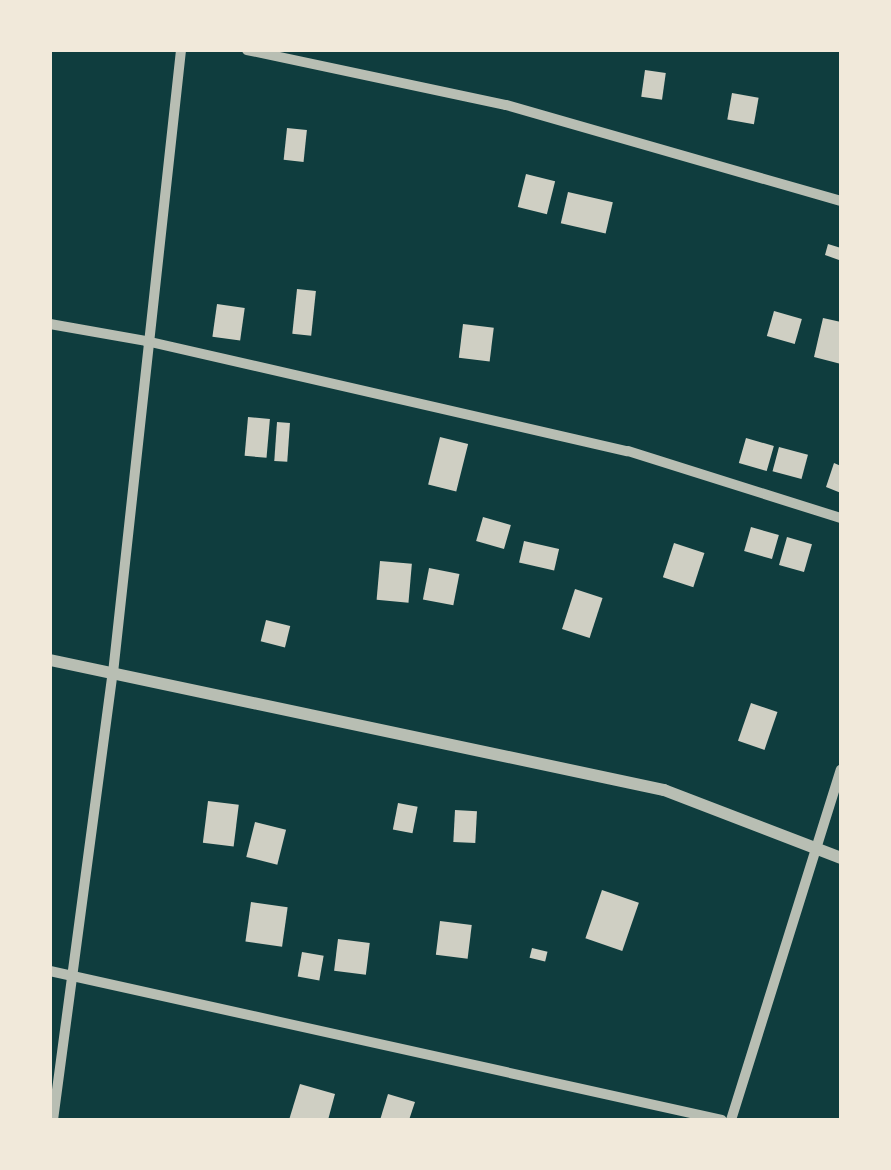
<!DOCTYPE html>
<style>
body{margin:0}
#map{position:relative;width:891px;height:1170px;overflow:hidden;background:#0f3d3e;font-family:Spectral,serif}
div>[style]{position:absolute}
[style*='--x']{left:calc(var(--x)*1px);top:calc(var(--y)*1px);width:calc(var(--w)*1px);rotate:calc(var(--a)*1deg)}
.building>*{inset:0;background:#cfcfc3;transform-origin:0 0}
.minor>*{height:10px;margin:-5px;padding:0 5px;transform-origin:5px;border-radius:5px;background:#b8beb3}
.tertiary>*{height:12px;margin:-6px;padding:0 6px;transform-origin:6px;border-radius:6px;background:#b8beb3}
span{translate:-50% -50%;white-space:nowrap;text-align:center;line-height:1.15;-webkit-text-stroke:8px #f1e9da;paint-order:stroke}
.frame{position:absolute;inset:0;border:52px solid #f1e9da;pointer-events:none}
</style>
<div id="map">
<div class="building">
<div style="left:645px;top:70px;width:21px;height:27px;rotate:8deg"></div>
<div style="left:732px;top:93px;width:27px;height:27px;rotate:10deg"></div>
<div style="left:287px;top:128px;width:20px;height:32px;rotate:6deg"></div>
<div style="left:526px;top:174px;width:30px;height:34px;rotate:14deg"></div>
<div style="left:568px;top:192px;width:46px;height:32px;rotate:13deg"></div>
<div style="clip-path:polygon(828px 244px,841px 248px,839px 260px,825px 255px)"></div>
<div style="left:297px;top:289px;width:19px;height:45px;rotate:6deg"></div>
<div style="left:217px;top:304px;width:28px;height:33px;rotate:8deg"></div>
<div style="left:774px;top:311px;width:29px;height:26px;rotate:16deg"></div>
<div style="clip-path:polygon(823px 318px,841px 322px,841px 364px,814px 357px)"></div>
<div style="left:463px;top:324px;width:31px;height:34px;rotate:7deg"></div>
<div style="left:248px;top:417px;width:22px;height:39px;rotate:5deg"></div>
<div style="left:277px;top:422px;width:13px;height:39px;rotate:4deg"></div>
<div style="left:440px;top:437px;width:29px;height:49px;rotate:14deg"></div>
<div style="left:746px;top:438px;width:29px;height:26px;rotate:16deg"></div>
<div style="left:779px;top:447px;width:30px;height:25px;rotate:15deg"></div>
<div style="clip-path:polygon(834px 463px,841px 466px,841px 493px,826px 487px)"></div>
<div style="left:483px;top:517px;width:29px;height:25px;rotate:16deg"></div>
<div style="left:751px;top:527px;width:29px;height:25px;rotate:16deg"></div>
<div style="left:787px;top:537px;width:26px;height:29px;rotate:16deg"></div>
<div style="left:524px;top:541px;width:36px;height:22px;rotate:13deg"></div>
<div style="left:674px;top:543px;width:32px;height:36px;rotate:18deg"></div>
<div style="left:380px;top:561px;width:32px;height:39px;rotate:5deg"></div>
<div style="left:429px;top:568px;width:31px;height:32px;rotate:11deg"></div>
<div style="left:575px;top:589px;width:29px;height:42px;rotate:18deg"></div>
<div style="left:266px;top:620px;width:25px;height:22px;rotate:14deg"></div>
<div style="left:751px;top:703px;width:28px;height:40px;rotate:19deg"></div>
<div style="left:208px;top:801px;width:31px;height:42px;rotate:7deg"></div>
<div style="left:398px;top:803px;width:20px;height:27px;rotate:11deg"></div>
<div style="left:455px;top:810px;width:22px;height:32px;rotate:3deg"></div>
<div style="left:255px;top:822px;width:32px;height:36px;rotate:14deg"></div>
<div style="left:602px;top:890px;width:39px;height:51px;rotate:19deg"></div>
<div style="left:251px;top:902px;width:37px;height:40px;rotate:8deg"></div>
<div style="left:440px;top:921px;width:32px;height:34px;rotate:7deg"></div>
<div style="left:338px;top:939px;width:32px;height:32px;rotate:7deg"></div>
<div style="left:532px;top:948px;width:16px;height:10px;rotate:14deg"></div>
<div style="left:302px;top:952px;width:22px;height:25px;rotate:10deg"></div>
<div style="clip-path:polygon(300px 1084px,335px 1094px,328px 1120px,289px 1120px)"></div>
<div style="clip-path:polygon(388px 1094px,415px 1102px,409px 1120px,380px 1120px)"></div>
</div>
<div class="minor">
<div style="--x:247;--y:50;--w:265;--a:12"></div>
<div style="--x:506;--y:105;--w:348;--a:16"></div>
<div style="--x:50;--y:324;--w:97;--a:10"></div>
<div style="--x:146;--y:341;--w:494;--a:12.9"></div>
<div style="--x:628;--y:451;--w:223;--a:17.5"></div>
<div style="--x:50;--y:971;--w:688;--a:12.5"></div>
<div style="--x:53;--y:1120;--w:451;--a:-82.4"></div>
<div style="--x:113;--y:673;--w:627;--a:-83.77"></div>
<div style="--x:731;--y:1120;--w:367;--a:-72.6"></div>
</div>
<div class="tertiary">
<div style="--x:50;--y:660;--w:628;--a:11.95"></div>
<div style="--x:664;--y:790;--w:190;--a:21"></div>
</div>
<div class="frame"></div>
</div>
